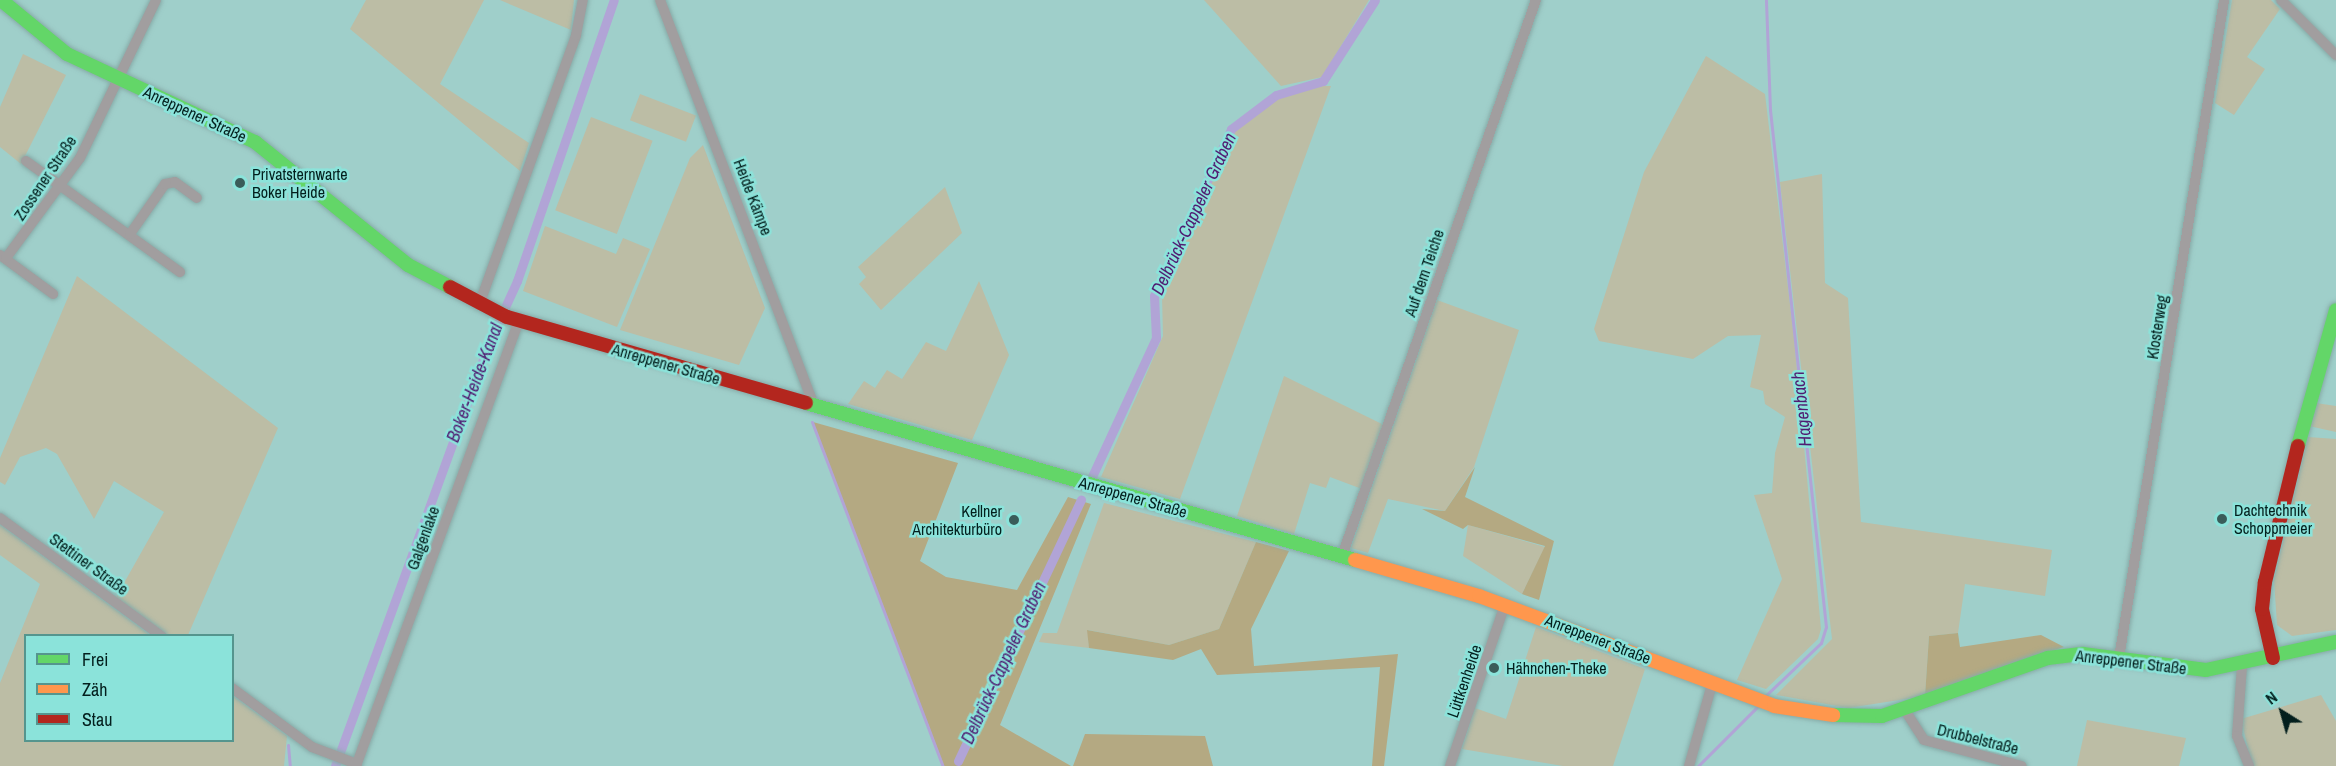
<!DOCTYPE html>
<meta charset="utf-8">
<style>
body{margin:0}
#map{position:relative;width:2336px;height:766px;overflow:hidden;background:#9fcfca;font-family:"Archivo Narrow",sans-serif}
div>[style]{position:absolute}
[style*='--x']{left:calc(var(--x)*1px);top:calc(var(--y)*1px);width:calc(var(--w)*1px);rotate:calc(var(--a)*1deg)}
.green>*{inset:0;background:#bcbda5;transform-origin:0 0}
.forest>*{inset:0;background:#b4a982}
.stream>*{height:3px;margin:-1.5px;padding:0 1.5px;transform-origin:1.5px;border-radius:1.5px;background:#b1a4d6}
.canal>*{height:9px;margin:-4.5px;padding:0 4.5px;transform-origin:4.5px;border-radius:4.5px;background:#b1a4d6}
.roads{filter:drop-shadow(0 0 2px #87aba8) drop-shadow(0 0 2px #87aba8)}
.street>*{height:10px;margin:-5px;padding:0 5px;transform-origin:5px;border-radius:5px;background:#a19e9f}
.fast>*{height:14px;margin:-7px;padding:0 7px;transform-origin:7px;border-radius:7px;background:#63d668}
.slow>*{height:14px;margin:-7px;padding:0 7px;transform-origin:7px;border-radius:7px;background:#ff974d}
.jam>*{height:14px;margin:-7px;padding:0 7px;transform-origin:7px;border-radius:7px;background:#b3261e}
.dots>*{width:16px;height:16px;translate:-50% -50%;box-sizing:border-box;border:3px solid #8be3da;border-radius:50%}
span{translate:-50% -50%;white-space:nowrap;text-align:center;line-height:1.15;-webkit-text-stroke:5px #8be3da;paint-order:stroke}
.street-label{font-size:16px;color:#031f1d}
.poi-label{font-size:16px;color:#031f1d}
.left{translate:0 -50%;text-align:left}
.right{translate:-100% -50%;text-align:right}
.water-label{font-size:18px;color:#501d72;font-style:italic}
.legend{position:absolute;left:24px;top:634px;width:210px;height:108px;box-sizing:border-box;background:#8be3da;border:2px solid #55958e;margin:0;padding:8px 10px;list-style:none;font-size:18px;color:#031f1d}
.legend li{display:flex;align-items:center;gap:12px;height:30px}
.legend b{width:30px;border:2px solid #55958e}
.north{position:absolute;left:2252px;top:682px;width:60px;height:60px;-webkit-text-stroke:4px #8be3da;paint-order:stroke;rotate:323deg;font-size:16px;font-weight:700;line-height:24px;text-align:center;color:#031f1d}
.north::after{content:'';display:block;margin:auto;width:21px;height:27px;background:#031f1d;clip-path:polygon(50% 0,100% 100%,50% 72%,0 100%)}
</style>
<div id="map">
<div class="green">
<div style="clip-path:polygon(366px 0,484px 0,440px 84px,529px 143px,520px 171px,350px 29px)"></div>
<div style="clip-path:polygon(500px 0,574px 0,571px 30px)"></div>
<div style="clip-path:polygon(1204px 0,1369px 0,1322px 77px,1281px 86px)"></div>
<div style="clip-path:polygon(2232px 0,2271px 0,2280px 9px,2247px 57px,2265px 69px,2234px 115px,2215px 103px)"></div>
<div style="clip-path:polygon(23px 54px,66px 75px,21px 164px,0 147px,0 107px)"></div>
<div style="clip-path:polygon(1706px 56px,1765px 94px,1794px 338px,1821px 629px,1818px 639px,1766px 689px,1737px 680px,1782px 579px,1754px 495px,1772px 493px,1775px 453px,1785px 417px,1765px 404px,1763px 391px,1750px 387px,1761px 335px,1728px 336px,1693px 359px,1599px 341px,1594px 329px,1644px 172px)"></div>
<div style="clip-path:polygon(1318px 86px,1331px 86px,1180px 499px,1101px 477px,1163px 336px,1162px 296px,1231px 133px,1281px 97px)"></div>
<div style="left:640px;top:94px;width:60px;height:28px;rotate:21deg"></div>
<div style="left:591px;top:117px;width:66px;height:100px;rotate:21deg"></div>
<div style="clip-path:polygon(703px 145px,765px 308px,739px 365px,620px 330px,690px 158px)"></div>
<div style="clip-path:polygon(1822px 174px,1825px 283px,1848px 298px,1861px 522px,2052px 550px,2045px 596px,1965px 584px,1958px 633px,1929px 636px,1925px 696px,1848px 708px,1776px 695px,1832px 639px,1780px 182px)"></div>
<div style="clip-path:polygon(945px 187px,962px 233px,881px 310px,859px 284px,866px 277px,858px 267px)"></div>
<div style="clip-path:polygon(545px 226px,616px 254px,623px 238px,650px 249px,617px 327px,523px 291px)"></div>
<div style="clip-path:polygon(77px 276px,278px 428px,188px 635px,167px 635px,115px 599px,164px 512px,114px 481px,94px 519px,57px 454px,46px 448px,20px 457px,5px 485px,0 482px,0 458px)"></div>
<div style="clip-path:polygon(979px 281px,1009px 355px,972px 440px,848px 404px,864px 381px,875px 388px,887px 370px,902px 379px,926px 342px,946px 351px)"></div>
<div style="clip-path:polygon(1437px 300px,1519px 330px,1474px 467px,1445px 511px,1388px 499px,1368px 553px,1351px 548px)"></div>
<div style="clip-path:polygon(1284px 376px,1384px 425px,1362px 489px,1330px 477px,1326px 488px,1310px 483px,1294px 534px,1237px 516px)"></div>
<div style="clip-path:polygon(2316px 403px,2336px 406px,2336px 432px,2309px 426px)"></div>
<div style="clip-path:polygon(2308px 437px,2336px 439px,2336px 630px,2292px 636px,2277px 625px,2274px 580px)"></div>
<div style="clip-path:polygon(1104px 503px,1256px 542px,1219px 629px,1169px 645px,1088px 630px,1089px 648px,1039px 642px,1043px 633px,1057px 633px)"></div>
<div style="clip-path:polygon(0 525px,150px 635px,26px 636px,26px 740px,232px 740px,233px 696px,287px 736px,284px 766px,0 766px,0 683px,40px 584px,0 555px)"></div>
<div style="clip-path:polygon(1468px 525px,1545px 547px,1522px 594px,1463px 556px)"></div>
<div style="clip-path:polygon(1536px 627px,1645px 669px,1613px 766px,1563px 766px,1462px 749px,1475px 708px,1506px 719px)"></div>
<div style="clip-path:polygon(2321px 695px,2336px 721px,2336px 766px,2252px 766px,2241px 719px)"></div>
<div style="clip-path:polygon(2087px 720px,2186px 738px,2179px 766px,2077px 766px)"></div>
</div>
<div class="forest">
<div style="clip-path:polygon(813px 422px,958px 463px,920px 561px,946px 577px,1017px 590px,1068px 497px,1091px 504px,1000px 725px,1071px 766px,944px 766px)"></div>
<div style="clip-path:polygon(1475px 467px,1465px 497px,1554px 541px,1539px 600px,1522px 594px,1545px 546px,1468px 525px,1463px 529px,1422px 509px,1445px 511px)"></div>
<div style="clip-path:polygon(1256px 542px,1289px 551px,1251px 629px,1254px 666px,1398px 654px,1384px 766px,1372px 766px,1380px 667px,1217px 675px,1201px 649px,1173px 660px,1089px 648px,1087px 630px,1169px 645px,1219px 629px)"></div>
<div style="clip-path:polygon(1958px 633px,1960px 647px,2041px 635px,2064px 647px,1925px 696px,1929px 636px)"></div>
<div style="clip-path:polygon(1085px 734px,1205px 736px,1213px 766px,1073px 766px)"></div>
</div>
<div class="stream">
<div style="--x:812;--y:422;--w:368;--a:69.2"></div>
<div style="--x:1763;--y:698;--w:80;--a:-43.5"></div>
<div style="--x:1821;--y:643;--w:17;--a:-73"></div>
<div style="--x:1826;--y:627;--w:520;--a:-96.18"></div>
<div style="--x:1770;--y:110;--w:110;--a:-92.1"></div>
<div style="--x:288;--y:745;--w:21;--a:85"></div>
<div style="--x:1698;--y:766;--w:85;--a:-45"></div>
</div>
<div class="canal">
<div style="--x:1089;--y:483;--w:160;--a:-65.2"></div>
<div style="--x:1156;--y:338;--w:42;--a:-92.7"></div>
<div style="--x:1154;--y:296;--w:184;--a:-65.2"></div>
<div style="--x:1231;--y:129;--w:56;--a:-37.1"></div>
<div style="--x:1276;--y:95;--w:49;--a:-16.6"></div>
<div style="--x:1323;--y:81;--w:96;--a:-57.3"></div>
<div style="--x:958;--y:761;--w:289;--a:-64.8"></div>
<div style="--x:335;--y:766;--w:453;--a:-70"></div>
<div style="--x:490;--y:340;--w:65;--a:-65.4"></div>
<div style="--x:517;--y:281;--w:297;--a:-71"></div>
</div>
<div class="roads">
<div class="street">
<div style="--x:660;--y:0;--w:434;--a:69.2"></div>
<div style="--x:2281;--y:0;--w:78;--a:45"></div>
<div style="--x:26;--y:161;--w:190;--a:35.8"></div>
<div style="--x:130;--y:234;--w:61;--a:-55"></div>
<div style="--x:165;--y:184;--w:10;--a:-11"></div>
<div style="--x:175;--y:182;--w:27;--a:36"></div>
<div style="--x:0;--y:255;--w:66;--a:36.3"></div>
<div style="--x:6;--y:258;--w:124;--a:-53.5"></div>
<div style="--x:80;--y:158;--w:175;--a:-64.3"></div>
<div style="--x:479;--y:305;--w:287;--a:-70.2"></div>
<div style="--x:576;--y:35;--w:36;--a:-79"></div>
<div style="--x:0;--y:518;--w:200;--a:36.2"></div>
<div style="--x:1342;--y:556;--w:589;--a:-70.77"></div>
<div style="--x:2119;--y:658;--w:666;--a:-80.93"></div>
<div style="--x:2242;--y:666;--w:70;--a:94.1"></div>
<div style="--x:2237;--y:736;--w:32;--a:68"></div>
<div style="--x:232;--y:688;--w:99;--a:36.4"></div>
<div style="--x:312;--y:747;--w:48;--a:20.7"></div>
<div style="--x:1906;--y:712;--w:33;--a:57"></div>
<div style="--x:1924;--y:740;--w:101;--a:14.9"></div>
<div style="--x:356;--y:766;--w:474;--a:-69.9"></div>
<div style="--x:1450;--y:766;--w:171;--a:-71.2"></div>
<div style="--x:1689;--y:766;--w:85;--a:-74.3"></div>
</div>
<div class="fast">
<div style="--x:1;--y:0;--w:85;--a:39.3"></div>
<div style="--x:67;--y:54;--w:208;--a:25.1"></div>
<div style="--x:255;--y:142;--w:196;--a:38.8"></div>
<div style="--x:408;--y:265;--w:47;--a:27.6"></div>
<div style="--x:806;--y:403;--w:571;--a:15.96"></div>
<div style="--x:2298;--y:446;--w:141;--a:-74.4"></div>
<div style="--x:1833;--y:715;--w:49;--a:1.2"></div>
<div style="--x:1882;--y:716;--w:176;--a:-19.3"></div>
<div style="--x:2048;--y:658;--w:35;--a:-7"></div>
<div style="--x:2083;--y:654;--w:124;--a:7.4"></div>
<div style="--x:2206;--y:670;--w:133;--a:-12.2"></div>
</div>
<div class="slow">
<div style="--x:1355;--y:560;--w:129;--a:16.2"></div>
<div style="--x:1479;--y:596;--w:315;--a:20.4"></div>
<div style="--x:1774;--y:706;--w:60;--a:8.7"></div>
</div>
<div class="jam">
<div style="--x:450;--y:287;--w:64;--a:27.8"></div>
<div style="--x:507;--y:317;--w:311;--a:16"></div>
<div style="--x:2273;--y:658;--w:50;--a:-102.7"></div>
<div style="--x:2262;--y:609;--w:27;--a:-84"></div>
<div style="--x:2265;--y:582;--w:140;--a:-76.4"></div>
</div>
</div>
<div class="dots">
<div style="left:240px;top:183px;background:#3a5d5a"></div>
<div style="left:2222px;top:519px;background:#3a5d5a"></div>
<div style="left:1014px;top:520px;background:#3a5d5a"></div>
<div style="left:1494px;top:668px;background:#3a5d5a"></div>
</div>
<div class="street-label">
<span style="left:195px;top:114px;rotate:25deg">Anreppener Straße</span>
<span style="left:45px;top:178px;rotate:-56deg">Zossener Straße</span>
<span style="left:753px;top:197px;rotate:69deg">Heide Kämpe</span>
<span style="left:1424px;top:273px;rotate:-71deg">Auf dem Teiche</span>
<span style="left:2157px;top:327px;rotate:-81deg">Klosterweg</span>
<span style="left:666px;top:364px;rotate:16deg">Anreppener Straße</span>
<span style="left:1133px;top:497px;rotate:16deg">Anreppener Straße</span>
<span style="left:423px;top:538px;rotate:-70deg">Galgenlake</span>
<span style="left:89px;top:564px;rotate:36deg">Stettiner Straße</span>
<span style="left:1598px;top:639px;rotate:21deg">Anreppener Straße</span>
<span style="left:2131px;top:662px;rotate:7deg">Anreppener Straße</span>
<span style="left:1464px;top:681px;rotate:-71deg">Lüttkenheide</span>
<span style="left:1978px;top:739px;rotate:14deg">Drubbelstraße</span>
</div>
<div class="poi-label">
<span class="left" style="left:252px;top:183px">Privatsternwarte<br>Boker Heide</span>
<span class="left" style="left:2234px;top:519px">Dachtechnik<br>Schoppmeier</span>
<span class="right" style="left:1002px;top:520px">Kellner<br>Architekturbüro</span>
<span class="left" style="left:1506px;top:668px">Hähnchen-Theke</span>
</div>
<div class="water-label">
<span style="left:1194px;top:214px;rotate:-65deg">Delbrück-Cappeler Graben</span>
<span style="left:475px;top:383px;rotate:-69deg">Boker-Heide-Kanal</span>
<span style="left:1802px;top:409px;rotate:-96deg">Hagenbach</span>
<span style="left:1004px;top:663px;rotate:-65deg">Delbrück-Cappeler Graben</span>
</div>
<ul class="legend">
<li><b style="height:8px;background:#63d668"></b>Frei</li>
<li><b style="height:8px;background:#ff974d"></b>Zäh</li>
<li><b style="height:8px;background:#b3261e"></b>Stau</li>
</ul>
<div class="north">N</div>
</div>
